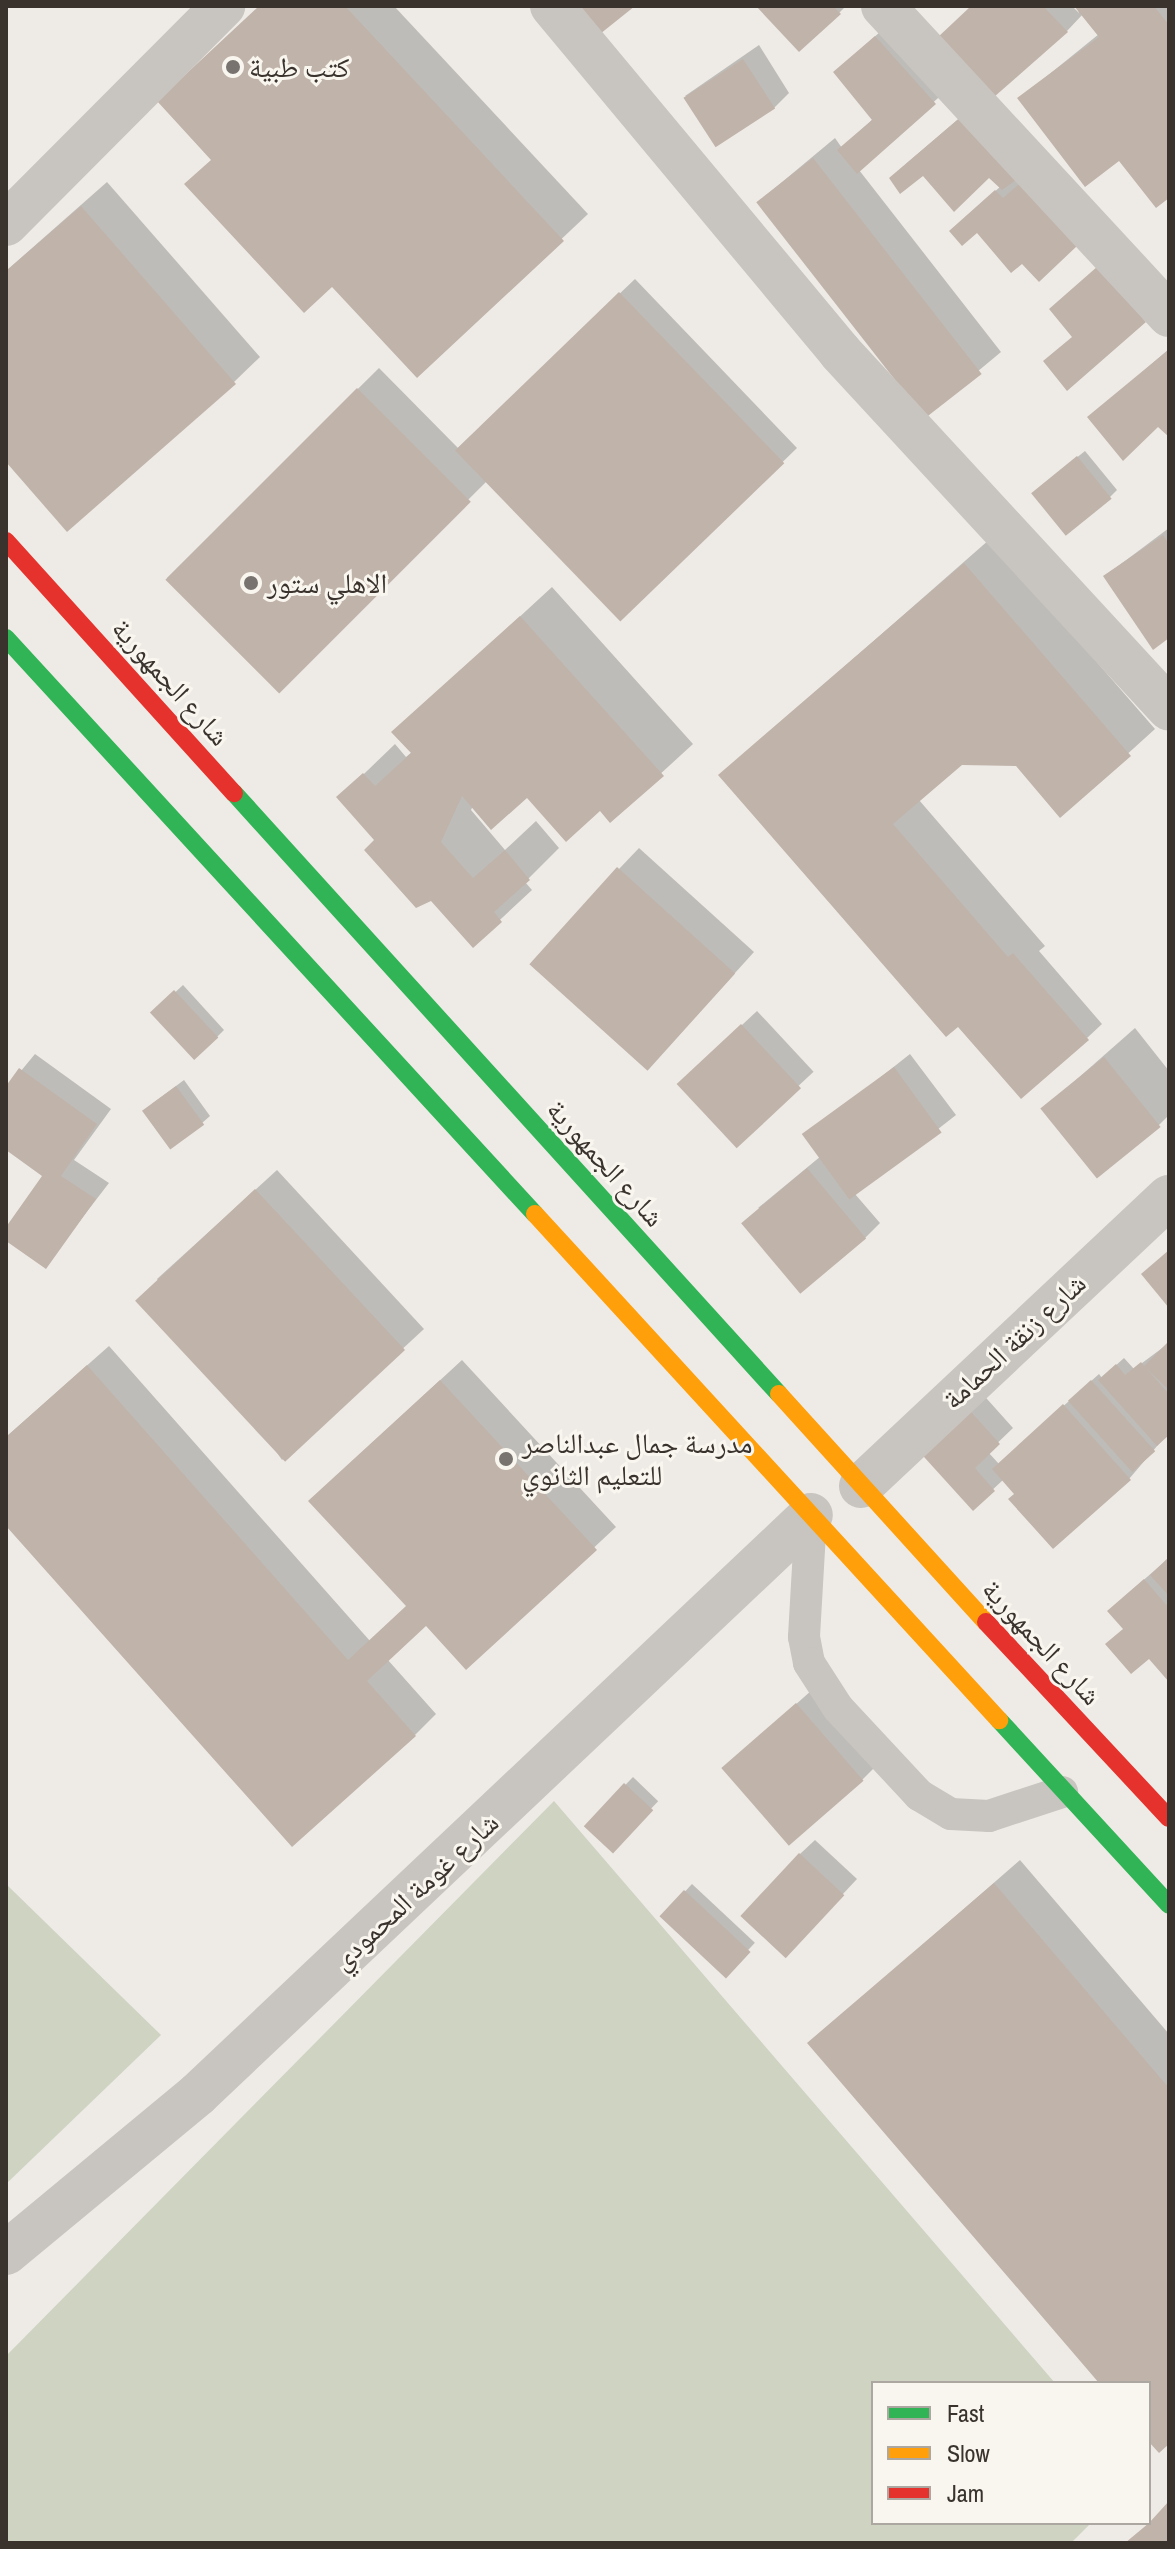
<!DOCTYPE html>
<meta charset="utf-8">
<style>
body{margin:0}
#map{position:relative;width:1175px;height:2549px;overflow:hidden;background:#eeebe6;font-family:"Archivo Narrow","Noto Naskh Arabic",sans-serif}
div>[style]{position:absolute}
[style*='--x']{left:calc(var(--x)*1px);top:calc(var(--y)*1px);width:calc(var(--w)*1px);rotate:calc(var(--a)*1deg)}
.green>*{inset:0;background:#ced3c2}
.shadow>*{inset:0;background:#0003;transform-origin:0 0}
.building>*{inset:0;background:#c0b3aa;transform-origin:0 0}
.lane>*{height:32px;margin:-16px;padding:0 16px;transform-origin:16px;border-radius:16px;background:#c8c4bf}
.street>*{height:44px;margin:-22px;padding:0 22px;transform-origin:22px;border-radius:22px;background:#c8c4bf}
.fast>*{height:18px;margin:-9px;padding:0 9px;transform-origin:9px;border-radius:9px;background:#30b455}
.slow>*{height:18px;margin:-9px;padding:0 9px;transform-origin:9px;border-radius:9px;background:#ff9f0a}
.jam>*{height:18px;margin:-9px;padding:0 9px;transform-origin:9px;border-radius:9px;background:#e5322d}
.dots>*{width:22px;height:22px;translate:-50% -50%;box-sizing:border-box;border:4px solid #f9f6ef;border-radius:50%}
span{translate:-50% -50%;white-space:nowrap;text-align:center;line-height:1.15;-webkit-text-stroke:6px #f9f6ef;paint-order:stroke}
.poi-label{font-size:28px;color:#39322d}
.left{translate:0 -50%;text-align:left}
.street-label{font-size:28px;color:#39322d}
.frame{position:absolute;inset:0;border:8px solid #39322d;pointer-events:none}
.legend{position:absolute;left:871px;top:2381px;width:280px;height:144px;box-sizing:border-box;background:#f9f6ef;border:2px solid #aca8a1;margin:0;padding:10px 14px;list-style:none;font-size:24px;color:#39322d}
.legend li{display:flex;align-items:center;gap:16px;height:40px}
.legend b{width:40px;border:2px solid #aca8a1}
</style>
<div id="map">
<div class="green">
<div style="clip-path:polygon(554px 1801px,1055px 2383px,873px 2383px,873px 2523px,1091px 2523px,1071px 2543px,6px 2543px,6px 2356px)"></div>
<div style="clip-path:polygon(6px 1884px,161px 2035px,6px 2184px)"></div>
</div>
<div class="shadow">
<div style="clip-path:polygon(260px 6px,394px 6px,588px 214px,417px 375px,213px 158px)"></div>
<div style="clip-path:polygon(761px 6px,846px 6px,839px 13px)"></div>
<div style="clip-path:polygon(973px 6px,1072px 6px,1079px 13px,1077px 6px,1169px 6px,1169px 195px,1120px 158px,1020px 98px,1099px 34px,1083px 14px,1067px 31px)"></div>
<div style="clip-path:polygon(891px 22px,949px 88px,859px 170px,1001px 352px,924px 416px,758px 202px,835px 138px,842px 148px,874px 118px,851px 58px)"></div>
<div style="clip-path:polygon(759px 45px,789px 93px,774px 108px,685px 96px)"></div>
<div style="clip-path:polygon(978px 102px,1019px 185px,1022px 261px,967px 216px,1001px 186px,989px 175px,924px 173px,906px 164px)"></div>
<div style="clip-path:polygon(107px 182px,260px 357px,234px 382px,6px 459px,6px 271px)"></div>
<div style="clip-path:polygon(635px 279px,797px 448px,620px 620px,487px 481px,277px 690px,167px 578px,379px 368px,458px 448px)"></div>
<div style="clip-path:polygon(1169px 349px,1169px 434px,1158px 424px,1090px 417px)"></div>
<div style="clip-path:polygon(1085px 451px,1117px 490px,1110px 497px,1041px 486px)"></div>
<div style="clip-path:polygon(1169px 528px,1169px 636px,1105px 576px)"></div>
<div style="clip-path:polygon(990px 539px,1155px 729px,1060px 815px,1017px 764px,961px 763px,919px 800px,1045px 946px,1039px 951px,1102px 1024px,1087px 1038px,958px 1024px,721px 775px)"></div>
<div style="clip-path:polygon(552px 587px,693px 744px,610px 820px,600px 809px,527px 796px,473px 806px,471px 810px,505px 850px,536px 821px,559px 848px,525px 882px,532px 890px,473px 945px,339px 798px,395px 744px,406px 757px,412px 752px,394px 732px)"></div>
<div style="clip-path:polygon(639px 848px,754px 952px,667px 1048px,619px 869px)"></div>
<div style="clip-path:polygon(183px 985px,224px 1030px,217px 1037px,153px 1013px)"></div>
<div style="left:757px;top:1011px;width:83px;height:106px;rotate:47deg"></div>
<div style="clip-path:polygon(1135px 1028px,1169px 1071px,1169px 1115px,1158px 1126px,1043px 1109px)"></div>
<div style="clip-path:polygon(35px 1054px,111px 1109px,74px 1160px,109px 1183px,45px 1266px,6px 1239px,6px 1230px,45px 1175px,6px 1147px,6px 1089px)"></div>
<div style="clip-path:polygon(910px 1054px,956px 1115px,855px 1194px,880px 1223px,865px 1238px,758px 1208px,821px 1156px,806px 1136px)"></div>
<div style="clip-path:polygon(184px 1080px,210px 1116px,202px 1123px,152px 1104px)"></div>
<div style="clip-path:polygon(277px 1170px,424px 1329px,282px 1460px,157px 1279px)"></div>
<div style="clip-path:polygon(1169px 1343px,1169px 1432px,1129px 1479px,1016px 1494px,1004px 1479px,973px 1508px,918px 1447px,979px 1390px,1013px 1428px,988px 1452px,999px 1464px,1099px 1374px,1102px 1378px,1124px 1358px,1134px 1369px)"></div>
<div style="clip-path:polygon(109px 1346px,370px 1641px,408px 1605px,332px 1480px,462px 1360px,616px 1527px,466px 1667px,426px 1624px,387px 1659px,436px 1714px,415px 1735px,6px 1523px,6px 1437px)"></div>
<div style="clip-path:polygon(1169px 1558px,1169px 1679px,1125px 1628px,1125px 1596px)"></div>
<div style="clip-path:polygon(812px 1690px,877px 1765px,862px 1780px,740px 1754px)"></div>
<div style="left:633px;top:1777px;width:35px;height:67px;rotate:44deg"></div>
<div style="clip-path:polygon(815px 1840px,857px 1879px,799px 1941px,800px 1854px)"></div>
<div style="clip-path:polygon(1020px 1860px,1169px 2034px,1169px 2442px,1149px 2439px,1149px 2383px,1101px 2383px,810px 2043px)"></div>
<div style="left:692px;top:1884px;width:86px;height:44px;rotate:43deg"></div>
</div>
<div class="building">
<div style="clip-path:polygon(259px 6px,345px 6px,564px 241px,417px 378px,332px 287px,304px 313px,184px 184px,211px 160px,157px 101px)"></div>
<div style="clip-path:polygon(578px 6px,635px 6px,600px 34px)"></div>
<div style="clip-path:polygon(756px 6px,833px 6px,841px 14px,799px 52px)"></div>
<div style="clip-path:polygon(971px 6px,1043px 6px,1068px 32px,994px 97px,937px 38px)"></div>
<div style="clip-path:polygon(1074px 6px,1154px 6px,1169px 25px,1169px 198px,1156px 208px,1119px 161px,1085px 187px,1017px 98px,1099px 37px)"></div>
<div style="clip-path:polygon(875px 36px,936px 104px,857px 174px,837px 150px,872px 120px,833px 72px)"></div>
<div style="left:743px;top:59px;width:59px;height:71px;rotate:57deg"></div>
<div style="clip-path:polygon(962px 116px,1016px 180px,1002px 190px,989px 178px,954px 212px,923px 176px,900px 194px,889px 178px)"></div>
<div style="left:813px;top:158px;width:274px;height:72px;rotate:52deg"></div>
<div style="clip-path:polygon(1019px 184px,1077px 246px,1039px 282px,1022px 264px,1011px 273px,977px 233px,962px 246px,949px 231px,995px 190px,1003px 198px)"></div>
<div style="clip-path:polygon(81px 206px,236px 384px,67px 532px,6px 462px,6px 271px)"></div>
<div style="clip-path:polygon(1098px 266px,1146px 322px,1067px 391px,1043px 361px,1072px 337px,1049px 309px)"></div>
<div style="left:619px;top:292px;width:238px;height:228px;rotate:46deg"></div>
<div style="clip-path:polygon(1167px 351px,1169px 437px,1158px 427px,1123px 461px,1087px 417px)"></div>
<div style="left:357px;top:388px;width:161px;height:271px;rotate:45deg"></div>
<div style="left:1077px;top:456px;width:55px;height:59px;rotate:51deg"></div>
<div style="clip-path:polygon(1163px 535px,1169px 544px,1169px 638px,1153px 650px,1103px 576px)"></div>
<div style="clip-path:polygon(964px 563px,1131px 756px,1060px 818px,1016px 766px,962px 765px,893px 824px,1008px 957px,1013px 953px,1089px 1040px,1021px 1099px,958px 1027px,946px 1037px,718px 775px)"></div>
<div style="clip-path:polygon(520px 616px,664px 776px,610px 823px,600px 811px,566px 842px,527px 798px,491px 830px,462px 796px,441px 842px,473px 878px,505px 850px,530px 880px,494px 912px,502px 922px,473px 948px,431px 901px,416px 908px,364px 850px,374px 840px,336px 797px,363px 773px,375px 786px,411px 753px,391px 732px)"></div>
<div style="left:617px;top:867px;width:159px;height:131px;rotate:42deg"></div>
<div style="left:174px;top:990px;width:65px;height:33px;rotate:47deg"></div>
<div style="left:741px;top:1024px;width:88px;height:88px;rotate:47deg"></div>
<div style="left:1104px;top:1057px;width:90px;height:82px;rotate:51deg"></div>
<div style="left:894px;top:1067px;width:81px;height:114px;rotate:54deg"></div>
<div style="clip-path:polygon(19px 1068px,97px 1124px,61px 1176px,96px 1199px,46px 1269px,6px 1241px,6px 1227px,42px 1176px,6px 1150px,6px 1086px)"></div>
<div style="left:176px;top:1086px;width:48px;height:42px;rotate:54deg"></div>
<div style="left:807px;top:1168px;width:92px;height:86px;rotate:50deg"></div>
<div style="left:255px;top:1189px;width:220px;height:164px;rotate:47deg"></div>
<div style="clip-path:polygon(1169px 1250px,1169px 1308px,1141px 1274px)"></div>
<div style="clip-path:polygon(1169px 1341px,1169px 1390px,1147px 1369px,1169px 1394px,1169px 1435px,1157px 1446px,1098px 1380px,1116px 1364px,1125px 1375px,1141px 1362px,1144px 1366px)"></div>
<div style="clip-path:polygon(87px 1365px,348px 1660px,406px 1606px,308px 1501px,440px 1380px,597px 1550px,466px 1670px,426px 1626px,367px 1681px,416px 1736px,292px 1847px,6px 1526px,6px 1437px)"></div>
<div style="left:1091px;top:1380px;width:96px;height:31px;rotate:48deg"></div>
<div style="clip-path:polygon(963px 1403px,1000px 1444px,975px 1468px,995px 1491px,973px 1511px,915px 1447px)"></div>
<div style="clip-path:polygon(1063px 1404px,1131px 1480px,1053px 1549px,1008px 1499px,1014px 1494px,992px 1469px)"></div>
<div style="clip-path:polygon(1169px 1557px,1169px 1596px,1150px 1575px)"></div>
<div style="clip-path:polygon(1144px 1579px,1169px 1608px,1169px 1682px,1149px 1659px,1131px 1674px,1105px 1644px,1123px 1629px,1107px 1611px)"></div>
<div style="left:796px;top:1703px;width:103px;height:99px;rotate:49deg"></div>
<div style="left:624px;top:1783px;width:40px;height:59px;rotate:43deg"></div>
<div style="left:799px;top:1853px;width:62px;height:86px;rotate:43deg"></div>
<div style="clip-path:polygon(994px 1883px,1169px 2088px,1169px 2444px,1159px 2453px,1149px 2442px,1149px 2383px,1099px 2383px,807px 2043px)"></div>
<div style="left:684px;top:1890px;width:91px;height:36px;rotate:43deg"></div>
<div style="clip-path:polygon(1169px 2501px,1169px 2543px,1125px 2543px,1149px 2523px)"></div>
</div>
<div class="lane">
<div style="--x:811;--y:1515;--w:122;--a:93.3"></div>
<div style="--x:804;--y:1637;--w:26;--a:79"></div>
<div style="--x:809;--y:1663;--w:54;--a:57.2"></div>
<div style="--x:838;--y:1708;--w:119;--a:47"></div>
<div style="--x:919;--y:1795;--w:37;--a:31"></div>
<div style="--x:951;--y:1814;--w:38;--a:3"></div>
<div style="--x:989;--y:1816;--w:77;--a:-18.2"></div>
</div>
<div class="street">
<div style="--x:552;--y:6;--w:450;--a:50.2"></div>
<div style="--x:840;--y:352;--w:485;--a:47.3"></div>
<div style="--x:883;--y:6;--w:421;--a:47.2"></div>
<div style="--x:6;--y:224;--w:308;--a:-45.1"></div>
<div style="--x:861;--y:1486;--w:422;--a:-43.2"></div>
<div style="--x:6;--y:2253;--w:249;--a:-39.6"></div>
<div style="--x:198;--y:2094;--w:843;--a:-43.37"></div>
</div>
<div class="fast">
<div style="--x:6;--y:638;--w:782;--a:47.44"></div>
<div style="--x:234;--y:793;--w:811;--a:47.8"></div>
<div style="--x:999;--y:1720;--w:251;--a:47.4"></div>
</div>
<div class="slow">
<div style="--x:535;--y:1214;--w:687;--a:47.48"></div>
<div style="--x:779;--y:1394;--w:308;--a:47.8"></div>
</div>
<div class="jam">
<div style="--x:6;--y:541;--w:340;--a:47.9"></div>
<div style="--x:986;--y:1622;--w:268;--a:47"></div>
</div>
<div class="dots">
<div style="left:233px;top:67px;background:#78736e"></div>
<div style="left:251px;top:583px;background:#78736e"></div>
<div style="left:506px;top:1459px;background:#78736e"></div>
</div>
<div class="poi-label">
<span class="left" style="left:249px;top:67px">كتب طبية</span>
<span class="left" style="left:267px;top:583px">الاهلي ستور</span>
<span class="left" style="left:522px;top:1459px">مدرسة جمال عبدالناصر<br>للتعليم الثانوي</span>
</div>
<div class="street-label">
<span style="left:171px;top:682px;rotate:48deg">شارع الجمهورية</span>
<span style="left:606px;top:1163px;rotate:48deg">شارع الجمهورية</span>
<span style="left:1014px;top:1341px;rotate:-43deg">شارع زنقة الحمامة</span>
<span style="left:1042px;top:1642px;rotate:47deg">شارع الجمهورية</span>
<span style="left:415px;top:1891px;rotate:-43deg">شارع غومة المحمودي</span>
</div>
<div class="frame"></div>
<ul class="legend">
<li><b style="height:10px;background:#30b455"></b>Fast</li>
<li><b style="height:10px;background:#ff9f0a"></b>Slow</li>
<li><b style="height:10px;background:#e5322d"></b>Jam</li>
</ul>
</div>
